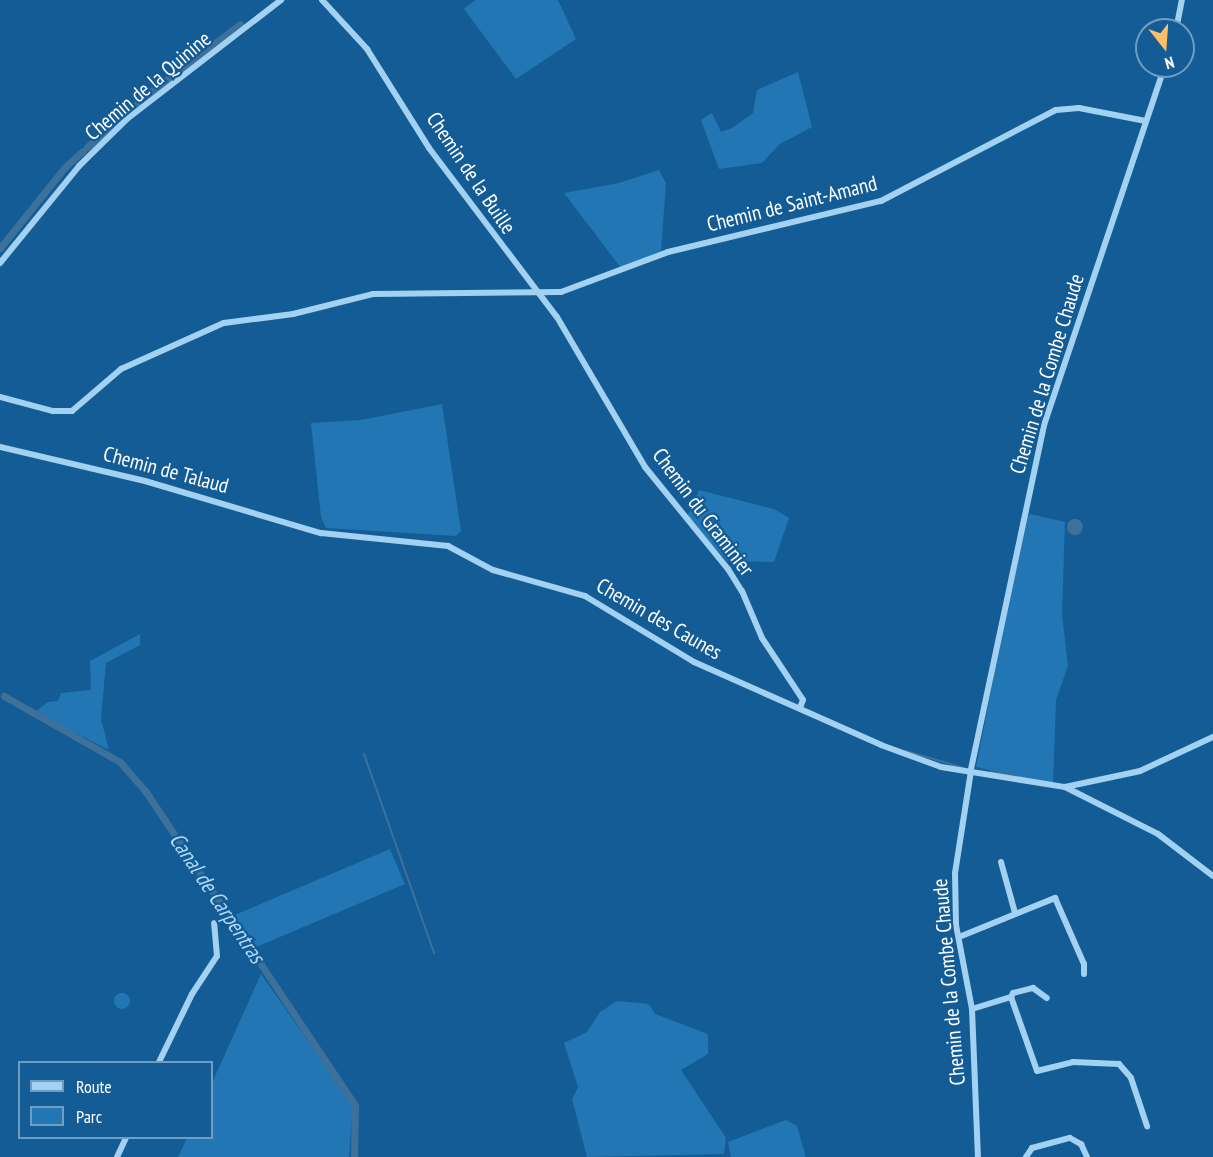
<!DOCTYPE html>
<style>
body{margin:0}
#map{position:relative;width:1213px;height:1157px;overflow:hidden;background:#135c96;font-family:"PT Sans Narrow",sans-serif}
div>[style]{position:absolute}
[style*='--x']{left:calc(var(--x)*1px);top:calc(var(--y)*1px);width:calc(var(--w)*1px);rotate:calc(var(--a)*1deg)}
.green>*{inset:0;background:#2276b3;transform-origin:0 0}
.round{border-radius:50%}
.water>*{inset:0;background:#3d719a}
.stream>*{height:2px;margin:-1px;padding:0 1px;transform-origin:1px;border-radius:1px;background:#3d719a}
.canal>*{height:7px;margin:-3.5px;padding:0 3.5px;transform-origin:3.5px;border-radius:3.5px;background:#3d719a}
.minor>*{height:6px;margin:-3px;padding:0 3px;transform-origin:3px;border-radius:3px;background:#a3d1f2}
span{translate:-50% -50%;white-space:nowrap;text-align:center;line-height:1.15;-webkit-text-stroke:4.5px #135c96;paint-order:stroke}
.street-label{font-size:21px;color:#fff}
.water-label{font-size:22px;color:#b0daf9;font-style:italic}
.legend{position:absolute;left:18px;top:1061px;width:195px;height:78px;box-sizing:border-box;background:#135c96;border:2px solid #719dc0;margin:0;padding:8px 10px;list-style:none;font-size:18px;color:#fff}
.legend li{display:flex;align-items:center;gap:12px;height:30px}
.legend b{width:30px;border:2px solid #719dc0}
.north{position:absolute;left:1135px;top:18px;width:60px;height:60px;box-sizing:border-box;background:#135c96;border:2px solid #719dc0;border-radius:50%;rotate:163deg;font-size:16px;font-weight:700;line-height:24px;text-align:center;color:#fff}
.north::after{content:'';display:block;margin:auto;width:21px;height:27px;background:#ffbf65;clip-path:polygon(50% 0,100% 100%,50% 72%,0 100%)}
</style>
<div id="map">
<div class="green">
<div style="clip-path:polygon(475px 0,558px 0,576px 39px,516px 79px,464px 9px)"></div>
<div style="clip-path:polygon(798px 72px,812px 127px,780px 144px,762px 163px,719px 169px,701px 120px,712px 113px,721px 132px,732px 128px,753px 113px,757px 90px)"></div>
<div style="clip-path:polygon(659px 170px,666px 183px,661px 251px,621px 268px,564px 193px,619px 183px)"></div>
<div style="clip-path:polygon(442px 404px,461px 531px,456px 536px,326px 528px,321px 517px,311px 423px,361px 420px)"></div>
<div style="clip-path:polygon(699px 490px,774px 509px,789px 518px,774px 562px,727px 561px,687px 517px)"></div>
<div style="clip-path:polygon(1030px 514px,1065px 522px,1062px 614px,1068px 666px,1056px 700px,1053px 785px,976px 767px,1025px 519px)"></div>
<div style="clip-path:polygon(140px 634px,140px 645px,106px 663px,101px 719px,109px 750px,35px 712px,48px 702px,58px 701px,61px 693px,91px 690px,90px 661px)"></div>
<div style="left:390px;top:849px;width:38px;height:168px;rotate:67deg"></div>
<div style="clip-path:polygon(261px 974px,353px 1105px,349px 1157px,178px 1157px,187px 1138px,212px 1138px,212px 1083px)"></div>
<div class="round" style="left:114px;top:993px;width:16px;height:16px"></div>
<div style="clip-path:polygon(617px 1001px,649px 1004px,655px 1014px,708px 1034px,708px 1054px,681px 1070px,726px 1138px,724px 1154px,587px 1157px,572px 1099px,578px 1087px,564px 1043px,587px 1032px,600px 1012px)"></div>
<div style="clip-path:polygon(786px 1120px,797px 1126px,806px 1157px,731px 1157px,728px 1142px)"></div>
</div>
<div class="water">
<div class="round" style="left:1067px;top:519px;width:16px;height:16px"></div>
</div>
<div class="stream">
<div style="--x:906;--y:751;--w:60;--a:16.3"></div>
<div style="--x:364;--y:754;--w:211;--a:70.6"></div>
<div style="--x:990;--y:772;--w:25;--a:7"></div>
</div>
<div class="canal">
<div style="--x:141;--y:99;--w:124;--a:-37.1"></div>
<div style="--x:87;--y:147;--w:67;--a:-40.8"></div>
<div style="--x:0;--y:248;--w:104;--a:-51.3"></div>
<div style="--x:65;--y:167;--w:24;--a:-42"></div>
<div style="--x:4;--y:696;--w:133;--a:29.6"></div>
<div style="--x:120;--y:762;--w:40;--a:49"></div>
<div style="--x:146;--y:792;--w:376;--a:56.3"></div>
<div style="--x:355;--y:1105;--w:52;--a:91.1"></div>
</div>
<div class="minor">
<div style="--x:322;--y:0;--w:67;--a:47.4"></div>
<div style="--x:367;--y:49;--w:117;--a:57.9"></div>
<div style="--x:429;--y:148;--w:212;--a:52.9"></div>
<div style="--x:557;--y:317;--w:174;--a:59.6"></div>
<div style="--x:645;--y:467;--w:132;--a:50.9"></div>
<div style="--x:728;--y:569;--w:26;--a:58"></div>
<div style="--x:742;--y:591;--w:51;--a:66.9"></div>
<div style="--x:762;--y:638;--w:74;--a:56.5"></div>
<div style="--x:803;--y:700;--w:9;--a:111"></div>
<div style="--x:1176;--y:30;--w:31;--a:-79"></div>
<div style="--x:0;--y:263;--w:125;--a:-50.8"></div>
<div style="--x:79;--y:166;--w:67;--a:-44.4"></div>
<div style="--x:127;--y:119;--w:195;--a:-37.7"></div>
<div style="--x:0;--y:397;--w:55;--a:14.8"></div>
<div style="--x:53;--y:411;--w:19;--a:0"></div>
<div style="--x:72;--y:411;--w:65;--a:-40.6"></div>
<div style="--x:121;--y:369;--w:113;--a:-24.1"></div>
<div style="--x:224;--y:323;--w:70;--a:-7.4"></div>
<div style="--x:293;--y:314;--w:82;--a:-14"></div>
<div style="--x:373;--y:294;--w:188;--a:-0.6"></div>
<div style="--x:561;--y:292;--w:114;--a:-20.5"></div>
<div style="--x:668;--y:252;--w:219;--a:-13.5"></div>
<div style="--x:881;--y:201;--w:197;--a:-27.5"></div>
<div style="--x:1056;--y:110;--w:23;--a:-5"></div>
<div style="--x:1079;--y:108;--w:68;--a:11"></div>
<div style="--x:0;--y:447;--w:149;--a:13.2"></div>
<div style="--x:145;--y:481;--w:184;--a:16.5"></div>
<div style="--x:321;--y:533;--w:128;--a:5.8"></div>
<div style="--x:448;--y:546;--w:51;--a:28.1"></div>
<div style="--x:493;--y:570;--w:96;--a:15.8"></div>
<div style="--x:585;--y:596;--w:127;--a:31.2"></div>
<div style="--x:694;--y:662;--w:205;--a:23.9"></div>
<div style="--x:881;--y:745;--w:64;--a:20.1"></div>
<div style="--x:941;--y:767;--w:126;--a:9.2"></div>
<div style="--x:1065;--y:787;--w:77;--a:-12"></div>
<div style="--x:1140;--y:771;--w:81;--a:-25"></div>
<div style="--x:971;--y:769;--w:352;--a:-78"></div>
<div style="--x:1044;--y:425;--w:379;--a:-71.4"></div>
<div style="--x:971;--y:771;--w:103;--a:98.9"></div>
<div style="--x:955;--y:873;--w:52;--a:88.9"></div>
<div style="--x:956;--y:925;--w:86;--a:79.2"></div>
<div style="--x:972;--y:1009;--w:148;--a:87.7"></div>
<div style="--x:1065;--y:787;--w:104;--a:26.8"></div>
<div style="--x:1158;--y:834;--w:69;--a:37.4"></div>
<div style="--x:1001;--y:862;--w:53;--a:74.6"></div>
<div style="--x:959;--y:937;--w:104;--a:-22.1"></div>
<div style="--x:1055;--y:898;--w:72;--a:66.3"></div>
<div style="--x:1084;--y:964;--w:10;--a:90"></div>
<div style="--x:1011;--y:997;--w:4;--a:-63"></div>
<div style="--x:1013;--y:993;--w:21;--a:-14"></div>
<div style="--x:1033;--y:988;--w:17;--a:36"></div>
<div style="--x:972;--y:1009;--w:41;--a:-17.1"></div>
<div style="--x:1011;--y:997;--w:78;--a:70.6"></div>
<div style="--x:1037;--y:1071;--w:37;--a:-14"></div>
<div style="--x:1073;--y:1062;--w:46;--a:2.5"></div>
<div style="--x:1119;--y:1064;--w:18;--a:49"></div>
<div style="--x:1131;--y:1078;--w:51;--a:71.6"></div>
<div style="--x:159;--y:1062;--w:76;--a:-64.1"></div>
<div style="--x:192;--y:994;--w:45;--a:-56.7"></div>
<div style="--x:217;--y:956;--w:33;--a:-95"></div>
<div style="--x:117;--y:1157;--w:21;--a:-65"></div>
<div style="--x:1026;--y:1157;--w:11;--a:-56"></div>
<div style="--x:1032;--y:1148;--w:39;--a:-15"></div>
<div style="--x:1070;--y:1138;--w:13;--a:29"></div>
<div style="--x:1081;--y:1144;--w:14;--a:65"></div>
</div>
<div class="street-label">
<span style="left:148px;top:86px;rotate:-40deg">Chemin de la Quinine</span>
<span style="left:471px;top:173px;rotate:56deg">Chemin de la Buille</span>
<span style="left:792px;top:204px;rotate:-14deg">Chemin de Saint-Amand</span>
<span style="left:1047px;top:374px;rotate:-73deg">Chemin de la Combe Chaude</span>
<span style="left:166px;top:470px;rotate:15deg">Chemin de Talaud</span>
<span style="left:703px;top:512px;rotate:53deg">Chemin du Graminier</span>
<span style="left:659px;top:619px;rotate:30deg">Chemin des Caunes</span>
<span style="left:949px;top:982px;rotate:-95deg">Chemin de la Combe Chaude</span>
</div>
<div class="water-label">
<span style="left:217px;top:898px;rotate:56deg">Canal de Carpentras</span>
</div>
<ul class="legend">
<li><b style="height:8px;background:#a3d1f2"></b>Route</li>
<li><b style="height:16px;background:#2276b3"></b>Parc</li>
</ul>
<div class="north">N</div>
</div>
